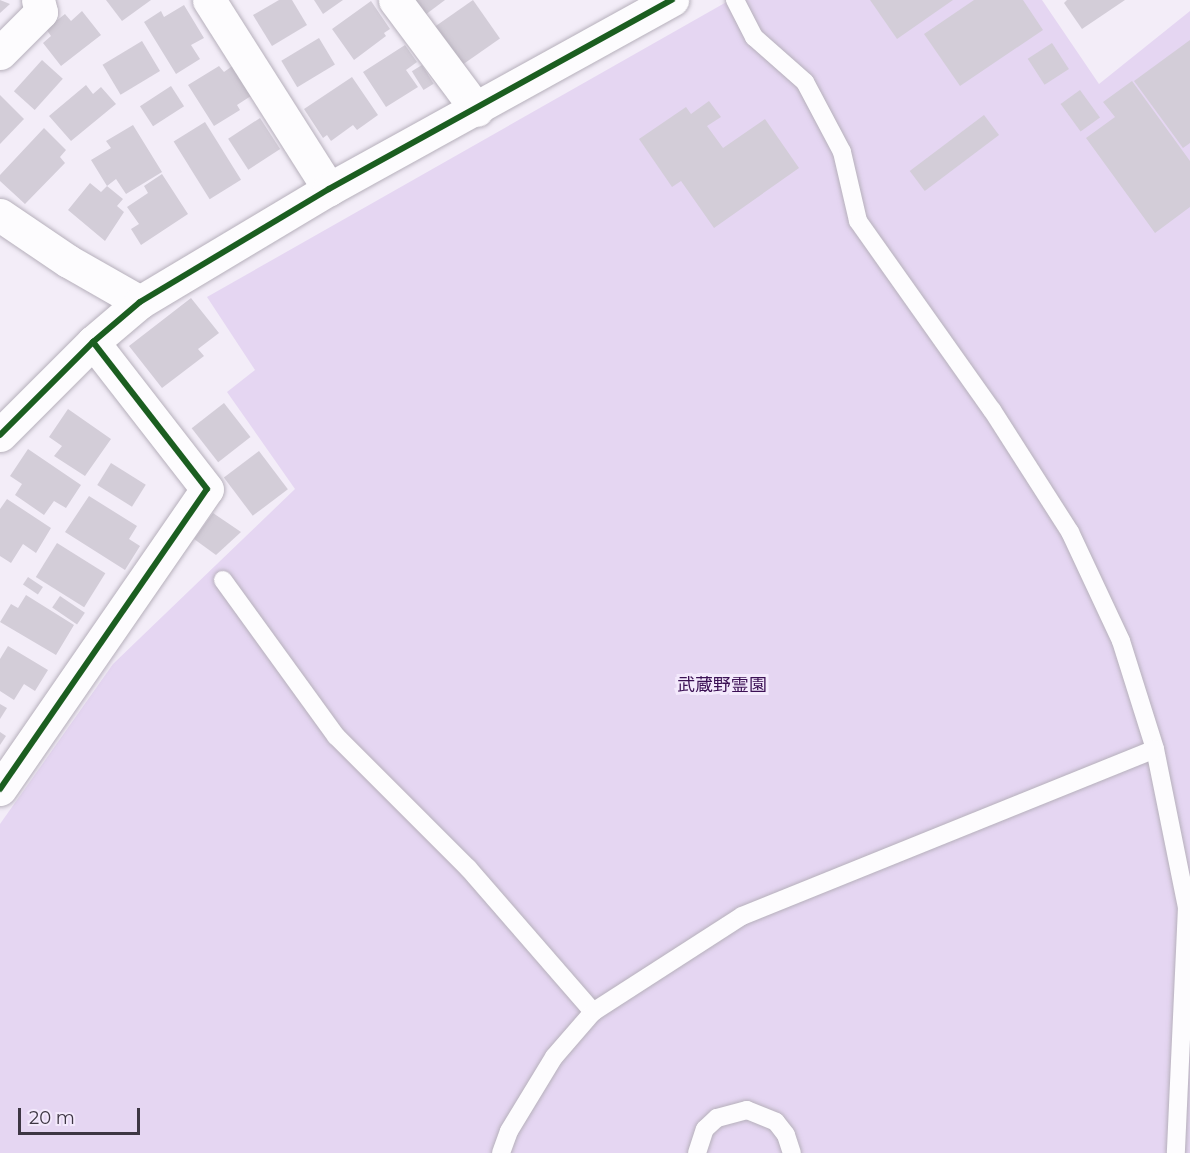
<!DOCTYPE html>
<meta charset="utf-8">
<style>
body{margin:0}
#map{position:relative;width:1190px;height:1153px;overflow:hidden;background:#f3edf8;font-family:Montserrat,"Noto Sans JP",sans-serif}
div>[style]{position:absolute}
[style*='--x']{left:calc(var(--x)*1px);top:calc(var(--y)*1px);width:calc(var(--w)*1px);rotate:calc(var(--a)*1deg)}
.green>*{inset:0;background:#e5d6f2}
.building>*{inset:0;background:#d3cdd8;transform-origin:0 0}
.roads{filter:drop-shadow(0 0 2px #b6b0bb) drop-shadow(0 0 2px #b6b0bb)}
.lane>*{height:18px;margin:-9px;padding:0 9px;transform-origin:9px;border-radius:9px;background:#fdfcfe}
.street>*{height:33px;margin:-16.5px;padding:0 16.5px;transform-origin:16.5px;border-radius:16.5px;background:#fdfcfe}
.cycleway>*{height:6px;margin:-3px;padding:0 3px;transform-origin:3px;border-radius:3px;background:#1b5e20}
span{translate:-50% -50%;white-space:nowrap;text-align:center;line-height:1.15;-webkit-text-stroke:6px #f3e9fc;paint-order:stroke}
.park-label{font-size:18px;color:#3b1054}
.scale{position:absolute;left:18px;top:1108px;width:122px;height:27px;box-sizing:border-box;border:3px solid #3d3643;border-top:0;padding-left:8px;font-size:18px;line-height:21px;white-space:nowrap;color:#3d3643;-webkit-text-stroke:4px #f3e9fc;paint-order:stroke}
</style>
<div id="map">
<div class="green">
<div style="clip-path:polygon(730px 0,1042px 0,1099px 84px,1190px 11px,1190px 1153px,0 1153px,0 824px,113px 664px,295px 489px,227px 392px,255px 370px,207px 297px)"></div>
</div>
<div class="building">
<div style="clip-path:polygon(0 0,10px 4px,0 13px)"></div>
<div style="clip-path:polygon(106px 0,151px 0,122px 21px)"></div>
<div style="clip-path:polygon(279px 0,292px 0,307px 25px,272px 46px,253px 15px)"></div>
<div style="clip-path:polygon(314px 0,343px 0,323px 14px)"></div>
<div style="clip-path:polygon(414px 0,445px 0,425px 15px)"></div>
<div style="left:473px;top:0;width:47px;height:48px;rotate:55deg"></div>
<div style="clip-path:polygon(870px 0,953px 0,897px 39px)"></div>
<div style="clip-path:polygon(974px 0,1023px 0,1043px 30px,960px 86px,924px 34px)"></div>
<div style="clip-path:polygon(1067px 0,1125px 0,1082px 29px,1064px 3px)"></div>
<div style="clip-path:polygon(371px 1px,390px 29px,384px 33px,386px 36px,354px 60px,332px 29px)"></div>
<div style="clip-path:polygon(184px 5px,204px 38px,191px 45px,200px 59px,176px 74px,144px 22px,161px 11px,164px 17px)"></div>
<div style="clip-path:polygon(82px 11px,101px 35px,61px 66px,43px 43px,51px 36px,46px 29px,65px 14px,71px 21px)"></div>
<div style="left:319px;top:38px;width:31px;height:44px;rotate:59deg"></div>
<div style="clip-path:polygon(1190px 40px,1190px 143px,1183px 148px,1134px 81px)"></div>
<div style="left:142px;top:41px;width:35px;height:46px;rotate:59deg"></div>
<div style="left:1052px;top:43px;width:31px;height:29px;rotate:57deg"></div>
<div style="clip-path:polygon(405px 45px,417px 62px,406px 70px,418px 87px,386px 107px,363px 72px)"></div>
<div style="left:42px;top:60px;width:28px;height:42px;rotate:42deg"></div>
<div style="clip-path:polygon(235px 64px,254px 94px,237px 105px,240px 110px,214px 126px,188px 85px,219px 66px,224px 72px)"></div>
<div style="left:422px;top:65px;width:22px;height:12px;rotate:58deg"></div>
<div style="clip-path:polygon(352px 77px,378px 115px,357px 130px,353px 125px,331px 141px,327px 135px,323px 138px,304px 109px)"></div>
<div style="clip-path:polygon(1132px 81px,1190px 161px,1190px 207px,1155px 233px,1086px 138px,1115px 117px,1103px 102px)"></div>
<div style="clip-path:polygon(86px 85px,93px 94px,101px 87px,116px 104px,71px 141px,49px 116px)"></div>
<div style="left:171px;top:86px;width:24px;height:37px;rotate:57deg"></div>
<div style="left:1080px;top:90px;width:34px;height:24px;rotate:54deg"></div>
<div style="clip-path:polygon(0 95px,24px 119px,0 144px)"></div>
<div style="clip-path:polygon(709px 101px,721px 117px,707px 126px,723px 148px,765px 119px,799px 168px,714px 228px,681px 181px,672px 187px,639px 139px,686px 107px,691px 114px)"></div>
<div style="left:984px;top:115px;width:25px;height:93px;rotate:53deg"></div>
<div style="left:260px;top:118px;width:37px;height:38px;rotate:57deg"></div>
<div style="left:205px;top:122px;width:68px;height:37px;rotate:58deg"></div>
<div style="clip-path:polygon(133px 125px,162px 172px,126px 194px,116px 179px,107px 186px,123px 199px,117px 206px,124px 212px,105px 241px,68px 210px,90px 183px,101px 192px,107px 186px,91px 160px,111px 148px,106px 141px)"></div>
<div style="clip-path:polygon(44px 128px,66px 150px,60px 157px,65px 163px,25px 204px,0 181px,0 175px)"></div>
<div style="clip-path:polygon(162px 174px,188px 214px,141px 245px,131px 229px,139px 224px,127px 207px,148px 193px,144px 186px)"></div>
<div style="clip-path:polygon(191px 298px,219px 333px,198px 349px,204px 356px,162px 388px,129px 346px)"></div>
<div style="left:224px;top:403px;width:43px;height:41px;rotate:52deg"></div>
<div style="clip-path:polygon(68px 409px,111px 439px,85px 476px,54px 456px,62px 446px,49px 437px)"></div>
<div style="clip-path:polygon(28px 449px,81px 485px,66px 508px,54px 501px,44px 515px,15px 495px,22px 484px,10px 476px)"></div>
<div style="left:259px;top:451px;width:48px;height:44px;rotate:53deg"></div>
<div style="left:111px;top:463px;width:41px;height:26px;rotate:32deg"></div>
<div style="clip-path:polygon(89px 496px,137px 526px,129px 539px,140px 546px,125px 570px,65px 532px)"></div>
<div style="clip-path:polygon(7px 499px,51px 528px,36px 553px,23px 544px,11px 563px,0 556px,0 509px)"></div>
<div style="clip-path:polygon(213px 513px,241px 532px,216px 555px,194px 539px)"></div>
<div style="left:57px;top:543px;width:57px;height:40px;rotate:32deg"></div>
<div style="left:28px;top:577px;width:18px;height:9px;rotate:34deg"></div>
<div style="clip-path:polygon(26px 595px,74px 625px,56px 655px,0 622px,11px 604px,18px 608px)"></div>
<div style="left:60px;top:596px;width:30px;height:14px;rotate:34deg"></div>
<div style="clip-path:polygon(8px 646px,48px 670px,35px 691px,24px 684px,14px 700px,0 691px,0 659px)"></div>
<div style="clip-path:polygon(0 704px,7px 708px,0 719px)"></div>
<div style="clip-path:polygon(0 732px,6px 736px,0 745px)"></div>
</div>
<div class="roads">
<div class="lane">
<div style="--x:735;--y:0;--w:42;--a:62.8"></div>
<div style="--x:754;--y:37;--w:68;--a:41.4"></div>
<div style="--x:805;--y:82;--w:79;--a:62.1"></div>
<div style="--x:842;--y:152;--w:71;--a:76.9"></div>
<div style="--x:858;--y:221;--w:232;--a:54.7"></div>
<div style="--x:992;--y:410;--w:145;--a:57.4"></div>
<div style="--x:1070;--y:532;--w:120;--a:64.9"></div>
<div style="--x:1121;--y:641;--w:113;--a:72.5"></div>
<div style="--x:1155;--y:749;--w:161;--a:78.6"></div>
<div style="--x:1187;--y:907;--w:246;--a:92.6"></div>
<div style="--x:223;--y:580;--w:193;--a:54.1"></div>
<div style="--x:336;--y:736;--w:187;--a:45"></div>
<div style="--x:468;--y:868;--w:191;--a:49"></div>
<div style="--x:501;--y:1153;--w:23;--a:-70"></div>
<div style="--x:509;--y:1131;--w:87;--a:-58.7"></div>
<div style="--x:554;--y:1057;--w:60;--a:-49.1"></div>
<div style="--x:593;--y:1012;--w:177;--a:-32.8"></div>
<div style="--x:742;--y:916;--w:445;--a:-22"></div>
<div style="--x:697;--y:1153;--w:25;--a:-72"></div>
<div style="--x:705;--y:1129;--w:16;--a:-43"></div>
<div style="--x:717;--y:1118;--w:31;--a:-15"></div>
<div style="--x:747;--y:1110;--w:31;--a:22"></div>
<div style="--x:776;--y:1122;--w:16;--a:52"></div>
<div style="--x:786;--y:1135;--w:19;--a:72"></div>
</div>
<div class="street">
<div style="--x:209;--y:0;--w:224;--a:57.6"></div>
<div style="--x:395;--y:0;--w:137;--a:53.3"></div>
<div style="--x:0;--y:53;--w:58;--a:-45"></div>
<div style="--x:41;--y:12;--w:12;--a:-104"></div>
<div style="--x:0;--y:215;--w:82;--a:34.1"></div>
<div style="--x:68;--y:261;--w:83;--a:29.7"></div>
<div style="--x:0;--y:435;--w:132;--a:-45"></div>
<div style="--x:93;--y:342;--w:62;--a:-40.4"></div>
<div style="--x:140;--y:302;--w:220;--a:-30.9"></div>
<div style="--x:329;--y:189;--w:392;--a:-28.9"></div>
<div style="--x:0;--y:789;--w:364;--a:-55.4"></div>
<div style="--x:207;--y:489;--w:186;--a:-127.8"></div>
</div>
</div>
<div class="cycleway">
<div style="--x:0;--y:435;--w:132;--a:-45"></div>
<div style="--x:93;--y:342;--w:62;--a:-40.4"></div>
<div style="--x:140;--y:302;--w:220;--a:-30.9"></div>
<div style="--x:329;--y:189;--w:392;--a:-28.9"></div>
<div style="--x:0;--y:789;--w:364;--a:-55.4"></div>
<div style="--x:207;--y:489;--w:186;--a:-127.8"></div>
</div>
<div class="park-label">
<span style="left:722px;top:685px">武蔵野霊園</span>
</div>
<div class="scale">20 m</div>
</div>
